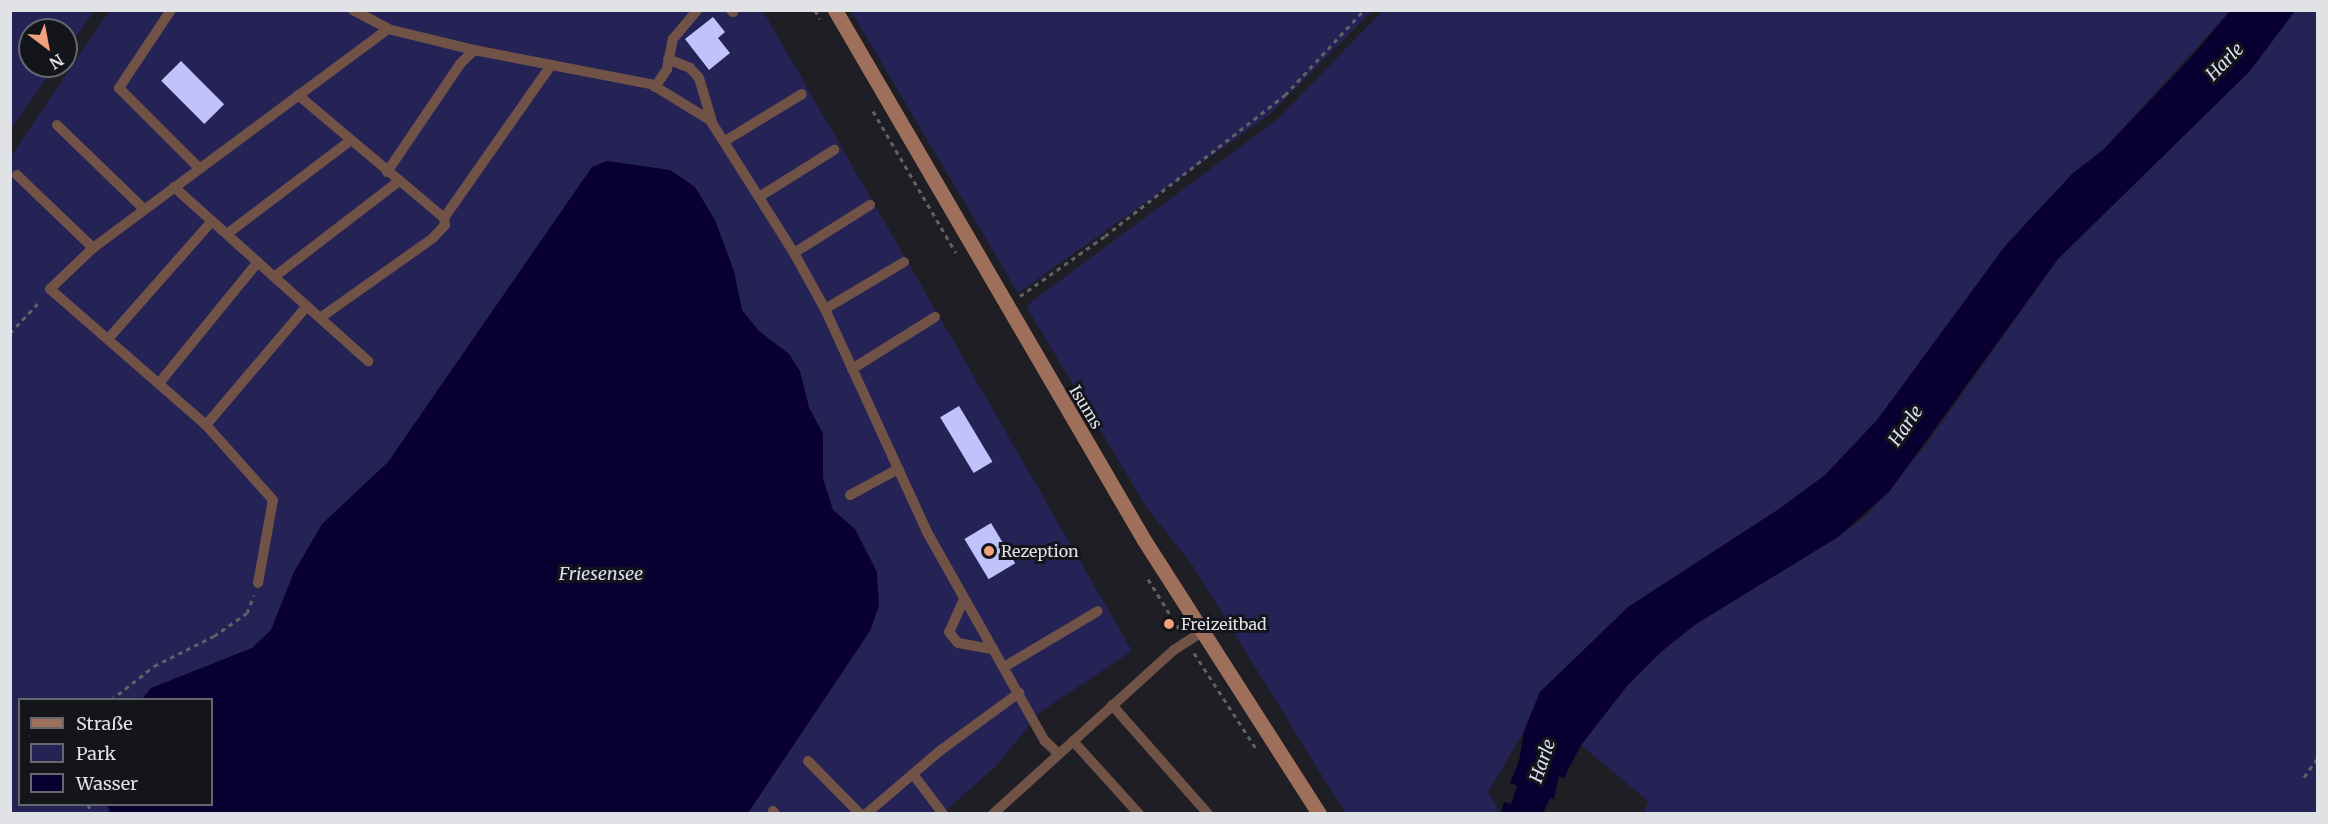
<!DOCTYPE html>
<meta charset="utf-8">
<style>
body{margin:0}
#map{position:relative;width:2328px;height:824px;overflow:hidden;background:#1e1e24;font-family:Merriweather,serif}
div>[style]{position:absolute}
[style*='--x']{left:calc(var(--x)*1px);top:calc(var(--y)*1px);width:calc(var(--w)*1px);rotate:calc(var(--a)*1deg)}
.green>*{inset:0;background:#252256}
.water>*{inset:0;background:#090031}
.building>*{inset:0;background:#bfc2fb;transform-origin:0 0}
.path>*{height:3px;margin-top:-1.5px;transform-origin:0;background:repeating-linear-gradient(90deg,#616166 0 4.5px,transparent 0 9px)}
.service>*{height:10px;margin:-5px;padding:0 5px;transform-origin:5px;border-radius:5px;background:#705246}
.secondary>*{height:15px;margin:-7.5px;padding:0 7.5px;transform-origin:7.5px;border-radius:7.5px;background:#9e6f5b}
.dots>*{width:16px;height:16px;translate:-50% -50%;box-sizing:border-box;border:3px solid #14151b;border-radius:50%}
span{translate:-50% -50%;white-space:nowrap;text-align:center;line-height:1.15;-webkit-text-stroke:6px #14151b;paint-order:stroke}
.street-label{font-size:16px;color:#e1e2e6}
.poi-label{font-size:16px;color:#e1e2e6}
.left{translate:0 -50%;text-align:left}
.water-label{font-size:18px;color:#dbddf0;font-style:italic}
.frame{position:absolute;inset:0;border:12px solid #e1e2e6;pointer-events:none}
.legend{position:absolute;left:18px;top:698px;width:195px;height:108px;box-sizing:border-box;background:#14151b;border:2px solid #66676c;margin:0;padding:8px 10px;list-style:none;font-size:18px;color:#e1e2e6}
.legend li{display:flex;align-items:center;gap:12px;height:30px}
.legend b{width:30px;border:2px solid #66676c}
.north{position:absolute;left:18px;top:18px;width:60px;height:60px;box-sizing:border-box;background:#14151b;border:2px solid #66676c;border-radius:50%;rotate:148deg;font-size:16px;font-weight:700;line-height:24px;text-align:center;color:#e1e2e6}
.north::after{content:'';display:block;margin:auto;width:21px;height:27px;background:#f2a17e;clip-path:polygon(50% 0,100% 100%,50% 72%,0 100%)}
</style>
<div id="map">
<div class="green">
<div style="clip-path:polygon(11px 10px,94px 11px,66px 51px,66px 30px,30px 30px,30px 66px,55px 66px,11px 129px)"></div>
<div style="clip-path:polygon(evenodd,109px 11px,763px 11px,1132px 651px,1040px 712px,996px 766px,943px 813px,10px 813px,11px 156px,109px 11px,20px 700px,212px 700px,212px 804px,20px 804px,20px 700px)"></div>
<div style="clip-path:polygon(851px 11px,1372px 11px,1269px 115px,1018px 293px)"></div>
<div style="clip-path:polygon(1382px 11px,2230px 11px,2103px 150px,2072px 174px,1877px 420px,1825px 475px,1779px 509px,1629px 607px,1540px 692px,1524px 731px,1488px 792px,1500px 813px,1345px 813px,1191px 563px,1147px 508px,1026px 306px,1280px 117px)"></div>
<div style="clip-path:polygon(2295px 11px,2317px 11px,2317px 813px,1644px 813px,1648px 801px,1581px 745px,1627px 686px,1662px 651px,1696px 624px,1838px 537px,1867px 515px,1926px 445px,2058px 259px,2249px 72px)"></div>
</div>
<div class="water">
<div style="clip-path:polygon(2230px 11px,2295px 11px,2249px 72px,2058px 259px,1889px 492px,1838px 537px,1696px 624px,1662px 651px,1627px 686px,1581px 745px,1564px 778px,1559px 776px,1554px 799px,1550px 798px,1543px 813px,1501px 813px,1504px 802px,1511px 804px,1517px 786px,1510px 783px,1519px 761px,1524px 731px,1540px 692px,1628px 607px,1779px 509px,1825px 475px,1877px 420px,2005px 246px,2072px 174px,2103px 150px,2193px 55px)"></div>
<div style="clip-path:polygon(607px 161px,670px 170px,695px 187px,715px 220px,734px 271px,742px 310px,759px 331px,789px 354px,800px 371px,809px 407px,823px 434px,823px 478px,833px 510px,855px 529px,877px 572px,879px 605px,870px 631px,748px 813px,110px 813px,107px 805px,212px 804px,212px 700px,142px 699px,151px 688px,252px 648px,271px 630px,294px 572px,322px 524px,388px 462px,592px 167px)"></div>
</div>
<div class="building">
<div style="clip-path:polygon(713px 17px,725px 32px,718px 38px,730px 53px,709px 70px,685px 39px)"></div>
<div style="left:181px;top:61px;width:61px;height:28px;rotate:45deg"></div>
<div style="left:959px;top:406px;width:65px;height:22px;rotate:59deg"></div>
<div style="left:991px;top:523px;width:47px;height:31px;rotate:59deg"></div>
</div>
<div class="path">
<div style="--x:815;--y:10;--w:10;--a:61"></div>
<div style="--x:873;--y:111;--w:164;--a:59.7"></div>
<div style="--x:1020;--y:296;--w:104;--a:-35.2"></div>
<div style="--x:1105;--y:236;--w:229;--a:-38.1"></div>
<div style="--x:1285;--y:95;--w:116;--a:-47.1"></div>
<div style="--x:10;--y:333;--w:45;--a:-46.8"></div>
<div style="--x:1148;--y:579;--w:62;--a:58.1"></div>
<div style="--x:1194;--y:653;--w:116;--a:57"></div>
<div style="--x:111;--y:700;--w:55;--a:-38.3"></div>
<div style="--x:154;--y:666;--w:67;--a:-26.6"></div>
<div style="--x:214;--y:636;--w:40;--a:-34.9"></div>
<div style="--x:247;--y:613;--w:19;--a:-69"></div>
<div style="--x:2304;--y:777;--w:24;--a:-54"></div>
<div style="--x:88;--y:804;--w:11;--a:68"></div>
</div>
<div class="service">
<div style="--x:171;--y:10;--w:94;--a:123.7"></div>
<div style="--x:119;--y:88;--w:113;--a:45"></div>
<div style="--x:353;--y:10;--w:40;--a:28"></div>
<div style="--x:388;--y:29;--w:89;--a:13.7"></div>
<div style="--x:474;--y:50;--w:180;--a:10.9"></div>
<div style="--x:651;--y:84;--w:69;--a:31.4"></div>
<div style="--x:710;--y:120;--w:157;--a:57.7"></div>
<div style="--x:794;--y:253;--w:64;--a:61"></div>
<div style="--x:825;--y:309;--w:245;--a:65.4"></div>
<div style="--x:927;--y:532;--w:240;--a:60.6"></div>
<div style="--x:1045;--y:741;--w:18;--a:43"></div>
<div style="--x:731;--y:10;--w:3;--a:45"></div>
<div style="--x:668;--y:59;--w:24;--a:22"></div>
<div style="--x:690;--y:68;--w:13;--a:48"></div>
<div style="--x:699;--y:78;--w:49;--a:73.4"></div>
<div style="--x:655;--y:87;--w:22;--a:-56"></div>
<div style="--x:667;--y:69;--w:31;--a:-79"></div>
<div style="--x:673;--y:39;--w:38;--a:-50"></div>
<div style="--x:298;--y:95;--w:191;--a:40.1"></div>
<div style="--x:444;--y:218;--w:7;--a:82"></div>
<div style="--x:445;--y:225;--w:18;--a:133"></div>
<div style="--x:433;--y:238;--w:138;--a:144.7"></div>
<div style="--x:57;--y:125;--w:121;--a:44"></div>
<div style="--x:725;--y:141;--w:90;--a:-31.4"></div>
<div style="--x:387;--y:172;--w:130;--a:-55.9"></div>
<div style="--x:460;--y:64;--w:20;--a:-45"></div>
<div style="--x:17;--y:175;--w:105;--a:43.8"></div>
<div style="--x:174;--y:187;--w:261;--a:41.9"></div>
<div style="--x:759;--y:197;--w:89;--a:-32.1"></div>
<div style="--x:444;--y:218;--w:187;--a:-55"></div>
<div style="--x:227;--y:234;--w:154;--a:-37.1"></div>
<div style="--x:794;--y:253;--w:90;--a:-32.3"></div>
<div style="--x:274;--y:277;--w:158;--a:-37.5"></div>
<div style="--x:825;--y:309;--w:92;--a:-30.7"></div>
<div style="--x:108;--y:339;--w:157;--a:-48.6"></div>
<div style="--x:852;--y:369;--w:98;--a:-32.1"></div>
<div style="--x:160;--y:382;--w:155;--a:-50.8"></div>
<div style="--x:206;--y:425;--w:156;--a:-49.7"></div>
<div style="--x:850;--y:495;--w:55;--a:-28.4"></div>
<div style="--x:258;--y:583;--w:84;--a:-79.8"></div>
<div style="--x:273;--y:500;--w:101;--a:-131.8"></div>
<div style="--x:206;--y:425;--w:207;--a:-138.9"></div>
<div style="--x:50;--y:289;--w:59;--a:-43.6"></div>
<div style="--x:93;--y:248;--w:367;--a:-36.6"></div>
<div style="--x:964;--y:599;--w:36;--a:114"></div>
<div style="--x:949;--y:632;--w:14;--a:51"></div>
<div style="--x:958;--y:643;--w:36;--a:10"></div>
<div style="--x:1004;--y:667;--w:109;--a:-30.8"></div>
<div style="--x:1112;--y:705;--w:145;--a:48.6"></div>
<div style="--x:1073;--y:741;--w:98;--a:47.9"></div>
<div style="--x:808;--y:761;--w:74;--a:45.5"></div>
<div style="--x:913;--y:774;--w:50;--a:53.1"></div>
<div style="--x:773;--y:811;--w:4;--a:56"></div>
<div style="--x:866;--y:814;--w:99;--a:-40.5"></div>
<div style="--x:941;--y:750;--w:97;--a:-36.2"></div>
<div style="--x:993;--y:814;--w:244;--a:-42.2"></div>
<div style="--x:1174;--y:650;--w:33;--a:-33"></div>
</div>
<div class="secondary">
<div style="--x:835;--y:10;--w:613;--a:59.76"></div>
<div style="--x:1144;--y:540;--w:325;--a:57.4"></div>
</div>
<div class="dots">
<div style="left:989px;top:551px;background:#f2a17e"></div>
<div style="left:1169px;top:624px;background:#f2a17e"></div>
</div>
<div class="street-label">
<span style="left:1086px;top:407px;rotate:59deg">Isums</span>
</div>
<div class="poi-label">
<span class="left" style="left:1001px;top:551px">Rezeption</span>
<span class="left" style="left:1181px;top:624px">Freizeitbad</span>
</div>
<div class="water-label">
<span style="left:2225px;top:62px;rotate:-45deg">Harle</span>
<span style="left:1906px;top:426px;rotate:-55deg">Harle</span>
<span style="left:601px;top:574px">Friesensee</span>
<span style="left:1543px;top:761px;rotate:-71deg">Harle</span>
</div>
<div class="frame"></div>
<ul class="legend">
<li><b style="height:8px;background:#9e6f5b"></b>Straße</li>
<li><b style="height:16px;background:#252256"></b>Park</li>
<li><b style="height:16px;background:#090031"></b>Wasser</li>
</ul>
<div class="north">N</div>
</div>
